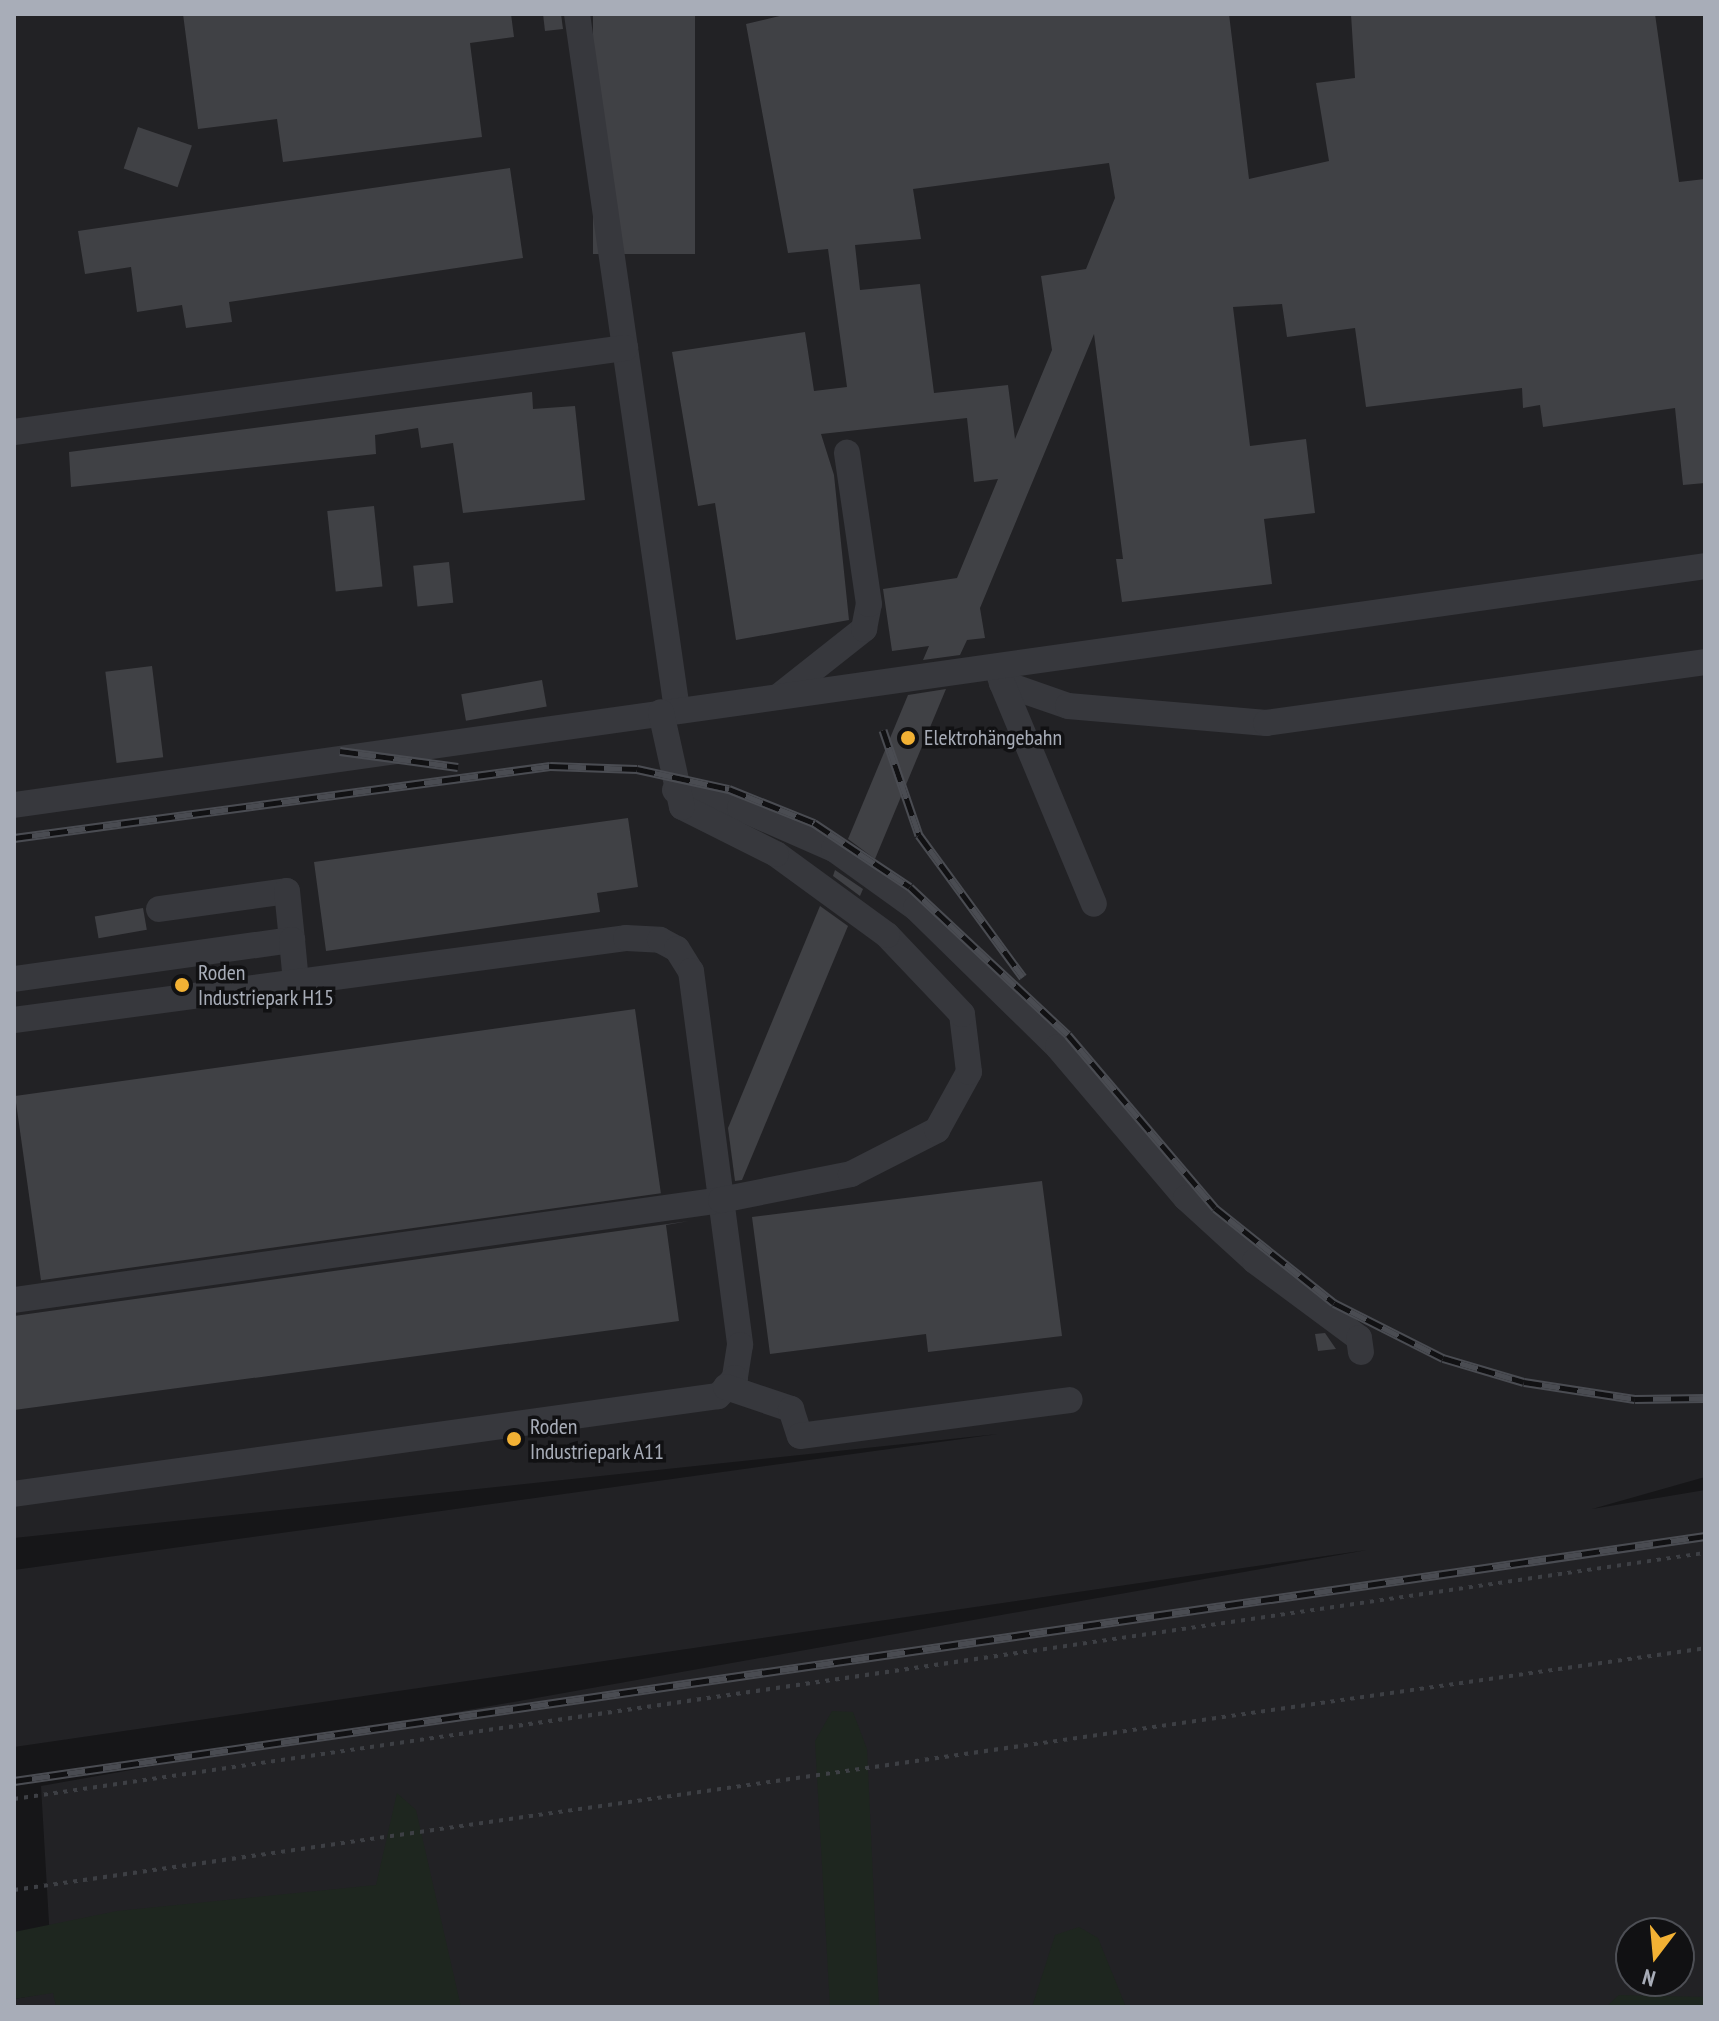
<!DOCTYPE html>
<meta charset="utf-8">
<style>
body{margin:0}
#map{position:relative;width:1719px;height:2021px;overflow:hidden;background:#161618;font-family:"PT Sans Narrow",sans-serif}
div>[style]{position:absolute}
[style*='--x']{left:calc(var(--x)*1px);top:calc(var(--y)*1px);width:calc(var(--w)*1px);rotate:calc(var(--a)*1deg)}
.built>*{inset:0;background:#222225}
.green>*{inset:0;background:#1e261f}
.building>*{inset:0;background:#404145;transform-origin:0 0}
.path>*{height:4px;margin-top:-2px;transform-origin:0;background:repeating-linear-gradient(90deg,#3d3f44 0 4px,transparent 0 10px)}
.minor>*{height:26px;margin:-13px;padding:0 13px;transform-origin:13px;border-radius:13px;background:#37383d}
.rail>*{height:9px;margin-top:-4.5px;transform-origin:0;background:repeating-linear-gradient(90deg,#111113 0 18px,#4a4c52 0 36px);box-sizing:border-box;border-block:2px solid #4a4c52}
.dots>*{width:22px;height:22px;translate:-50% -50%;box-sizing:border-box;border:4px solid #111113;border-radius:50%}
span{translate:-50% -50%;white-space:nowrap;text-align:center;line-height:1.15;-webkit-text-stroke:7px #111113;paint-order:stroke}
.poi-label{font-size:22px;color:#a8adb8}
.left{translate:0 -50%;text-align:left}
.frame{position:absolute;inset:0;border:16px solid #a8adb8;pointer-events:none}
.north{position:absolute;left:1615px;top:1917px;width:80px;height:80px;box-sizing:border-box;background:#111113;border:2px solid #4d4f55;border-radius:50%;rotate:196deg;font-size:22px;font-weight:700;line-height:32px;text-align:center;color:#a8adb8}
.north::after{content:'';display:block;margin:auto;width:28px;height:36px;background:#f2b134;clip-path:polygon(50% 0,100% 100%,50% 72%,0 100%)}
</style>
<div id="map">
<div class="built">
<div style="clip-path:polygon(evenodd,14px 14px,1705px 14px,1705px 1477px,1592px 1509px,1705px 1490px,1705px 2007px,14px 2007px,14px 1999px,53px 1992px,41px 1786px,1367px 1550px,14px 1747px,14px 1570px,998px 1434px,14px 1538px,14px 14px,1631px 1933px,1679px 1933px,1679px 1981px,1631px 1981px,1631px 1933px)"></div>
</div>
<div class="green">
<div style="clip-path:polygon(832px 1711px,853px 1712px,867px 1749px,879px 2007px,830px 2007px,815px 1741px)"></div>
<div style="clip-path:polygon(397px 1793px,416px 1810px,461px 2007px,56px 2007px,53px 1993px,14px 1999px,14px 1932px,117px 1911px,376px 1885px)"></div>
<div style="clip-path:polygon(1079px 1927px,1098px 1938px,1126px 2007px,1032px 2007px,1055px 1935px)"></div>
<div style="clip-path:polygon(1619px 1995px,1705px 1997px,1705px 2007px,1606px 2007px)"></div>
</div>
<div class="building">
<div style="clip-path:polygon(183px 14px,511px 14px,514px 37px,470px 43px,482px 137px,283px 162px,277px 119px,198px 129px)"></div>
<div style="clip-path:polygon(543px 14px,561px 14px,563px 29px,545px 31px)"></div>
<div style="left:593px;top:14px;width:102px;height:240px"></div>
<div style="clip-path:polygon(evenodd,788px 14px,1229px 14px,1249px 179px,1329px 161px,1316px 83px,1355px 78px,1351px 14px,1655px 14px,1679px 182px,1705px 179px,1705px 483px,1683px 485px,1675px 408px,1543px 427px,1540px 405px,1523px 408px,1522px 388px,1366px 407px,1355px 328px,1287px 337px,1282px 304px,1233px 307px,1250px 446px,1306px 439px,1315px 513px,1264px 519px,1272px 584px,1122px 602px,1116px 559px,1123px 559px,1094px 334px,980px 608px,985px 638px,967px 640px,960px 655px,923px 660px,929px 646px,892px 651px,883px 589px,957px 578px,998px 479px,974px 482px,967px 418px,821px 434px,834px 475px,849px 620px,736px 640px,715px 503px,698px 506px,672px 352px,805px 332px,814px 391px,847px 387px,828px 249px,788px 253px,746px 24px,788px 14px,1109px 163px,1115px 198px,1086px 269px,1041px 276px,1052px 350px,1015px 439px,1008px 385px,934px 393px,920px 284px,860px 290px,855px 245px,921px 239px,913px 189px,1109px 163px)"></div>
<div style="left:138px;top:127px;width:57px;height:44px;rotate:19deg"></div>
<div style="clip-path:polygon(510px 168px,523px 258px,229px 302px,232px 322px,186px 328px,182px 305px,137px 312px,131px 267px,85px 274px,78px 231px)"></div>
<div style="clip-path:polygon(532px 392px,533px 409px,575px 406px,585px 500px,463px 513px,453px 443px,421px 448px,418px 428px,375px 435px,376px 454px,71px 487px,69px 452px)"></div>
<div style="left:374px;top:506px;width:81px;height:47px;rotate:84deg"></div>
<div style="left:449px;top:562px;width:41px;height:36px;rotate:84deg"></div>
<div style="left:152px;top:666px;width:92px;height:47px;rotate:83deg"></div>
<div style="left:542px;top:680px;width:27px;height:82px;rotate:80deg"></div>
<div style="clip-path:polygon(946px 689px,875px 859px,848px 839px,908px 695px)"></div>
<div style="clip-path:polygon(628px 818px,638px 887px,597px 893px,600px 912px,326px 951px,314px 862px)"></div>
<div style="clip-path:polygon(835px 870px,863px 889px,860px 896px,833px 876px)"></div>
<div style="clip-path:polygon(820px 906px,848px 926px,742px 1180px,735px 1181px,728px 1128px)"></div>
<div style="left:143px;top:908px;width:22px;height:49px;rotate:80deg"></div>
<div style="left:635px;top:1009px;width:186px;height:626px;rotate:82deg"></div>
<div style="clip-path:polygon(1042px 1181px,1062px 1336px,928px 1352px,926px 1334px,770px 1354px,752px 1217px)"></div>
<div style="clip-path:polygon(689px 1221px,666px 1225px,679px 1321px,14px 1410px,14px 1316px)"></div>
<div style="clip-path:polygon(1325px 1333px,1336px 1349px,1318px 1351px,1315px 1334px)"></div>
</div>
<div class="path">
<div style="--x:14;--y:1799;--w:1709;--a:-8.28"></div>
<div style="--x:14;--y:1890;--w:1708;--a:-8.14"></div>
</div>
<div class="minor">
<div style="--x:577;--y:14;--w:703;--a:81.82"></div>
<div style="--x:14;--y:432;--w:617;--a:-7.83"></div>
<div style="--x:997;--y:667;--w:17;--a:73"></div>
<div style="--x:1002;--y:683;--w:70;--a:19.2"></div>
<div style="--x:1068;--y:706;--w:199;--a:4.9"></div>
<div style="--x:1266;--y:723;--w:443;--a:-7.9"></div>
<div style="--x:1002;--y:683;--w:239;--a:67.4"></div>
<div style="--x:778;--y:697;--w:110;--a:-38.3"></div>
<div style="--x:864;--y:629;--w:25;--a:-79"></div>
<div style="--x:869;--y:604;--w:153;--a:-98.3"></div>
<div style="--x:675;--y:790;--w:67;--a:15.5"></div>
<div style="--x:740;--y:808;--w:103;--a:23.6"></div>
<div style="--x:834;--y:849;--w:101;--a:35.7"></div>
<div style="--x:916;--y:908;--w:199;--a:44.4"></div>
<div style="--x:1058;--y:1047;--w:198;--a:49.7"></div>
<div style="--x:1186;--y:1198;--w:93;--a:42.4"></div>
<div style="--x:1255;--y:1261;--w:129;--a:36.5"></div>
<div style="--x:1359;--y:1338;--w:14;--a:82"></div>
<div style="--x:14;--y:805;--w:1708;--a:-8.04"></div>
<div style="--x:159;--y:909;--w:129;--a:-8"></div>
<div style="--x:287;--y:891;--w:49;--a:84.2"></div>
<div style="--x:14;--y:979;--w:281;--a:-8"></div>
<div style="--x:292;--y:940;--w:42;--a:84.6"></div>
<div style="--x:14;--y:1020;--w:617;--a:-7.63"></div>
<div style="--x:626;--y:938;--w:34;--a:3"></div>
<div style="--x:660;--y:940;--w:19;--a:28"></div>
<div style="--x:677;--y:949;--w:26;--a:58"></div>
<div style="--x:691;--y:971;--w:377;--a:82.5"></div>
<div style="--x:740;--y:1345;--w:33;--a:99"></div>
<div style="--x:735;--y:1378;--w:25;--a:133"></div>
<div style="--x:718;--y:1396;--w:711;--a:172.08"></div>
<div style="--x:14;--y:1300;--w:714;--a:-8.05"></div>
<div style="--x:721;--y:1200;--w:133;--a:-11.3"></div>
<div style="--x:851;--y:1174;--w:97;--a:-27.1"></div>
<div style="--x:937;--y:1130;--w:66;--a:-61.1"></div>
<div style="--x:969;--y:1072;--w:58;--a:-96.9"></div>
<div style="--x:962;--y:1014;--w:109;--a:-133.5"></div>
<div style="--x:887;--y:935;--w:137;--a:-143.9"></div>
<div style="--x:776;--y:854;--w:105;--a:-153.4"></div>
<div style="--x:682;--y:807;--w:97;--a:-102.5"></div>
<div style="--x:726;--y:1387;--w:69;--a:18.7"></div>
<div style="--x:791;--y:1409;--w:28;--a:72"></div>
<div style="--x:800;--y:1436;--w:272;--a:-7.6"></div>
</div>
<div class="rail">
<div style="--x:883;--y:730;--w:111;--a:71.1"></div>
<div style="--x:919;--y:835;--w:176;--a:53.8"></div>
<div style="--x:340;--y:751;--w:119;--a:7.7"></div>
<div style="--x:14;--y:838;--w:541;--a:-7.65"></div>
<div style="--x:550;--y:766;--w:87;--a:2"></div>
<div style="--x:637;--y:769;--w:94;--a:12.3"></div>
<div style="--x:729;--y:789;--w:92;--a:21.8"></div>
<div style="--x:814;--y:823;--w:115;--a:33.7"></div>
<div style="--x:910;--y:887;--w:216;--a:43.1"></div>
<div style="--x:1068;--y:1035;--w:227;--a:49.6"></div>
<div style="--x:1215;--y:1208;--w:152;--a:38.6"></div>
<div style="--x:1334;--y:1303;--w:122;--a:26.8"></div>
<div style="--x:1443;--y:1358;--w:84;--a:16.5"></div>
<div style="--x:1524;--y:1382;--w:112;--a:8.7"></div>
<div style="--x:1635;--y:1399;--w:70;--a:-0.8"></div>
<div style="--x:14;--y:1781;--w:1709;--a:-8.24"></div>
</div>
<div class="dots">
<div style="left:908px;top:738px;background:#f2b134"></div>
<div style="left:182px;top:985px;background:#f2b134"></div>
<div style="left:514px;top:1439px;background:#f2b134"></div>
</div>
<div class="poi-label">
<span class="left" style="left:924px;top:738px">Elektrohängebahn</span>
<span class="left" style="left:198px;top:985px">Roden<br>Industriepark H15</span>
<span class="left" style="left:530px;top:1439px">Roden<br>Industriepark A11</span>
</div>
<div class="frame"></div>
<div class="north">N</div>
</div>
